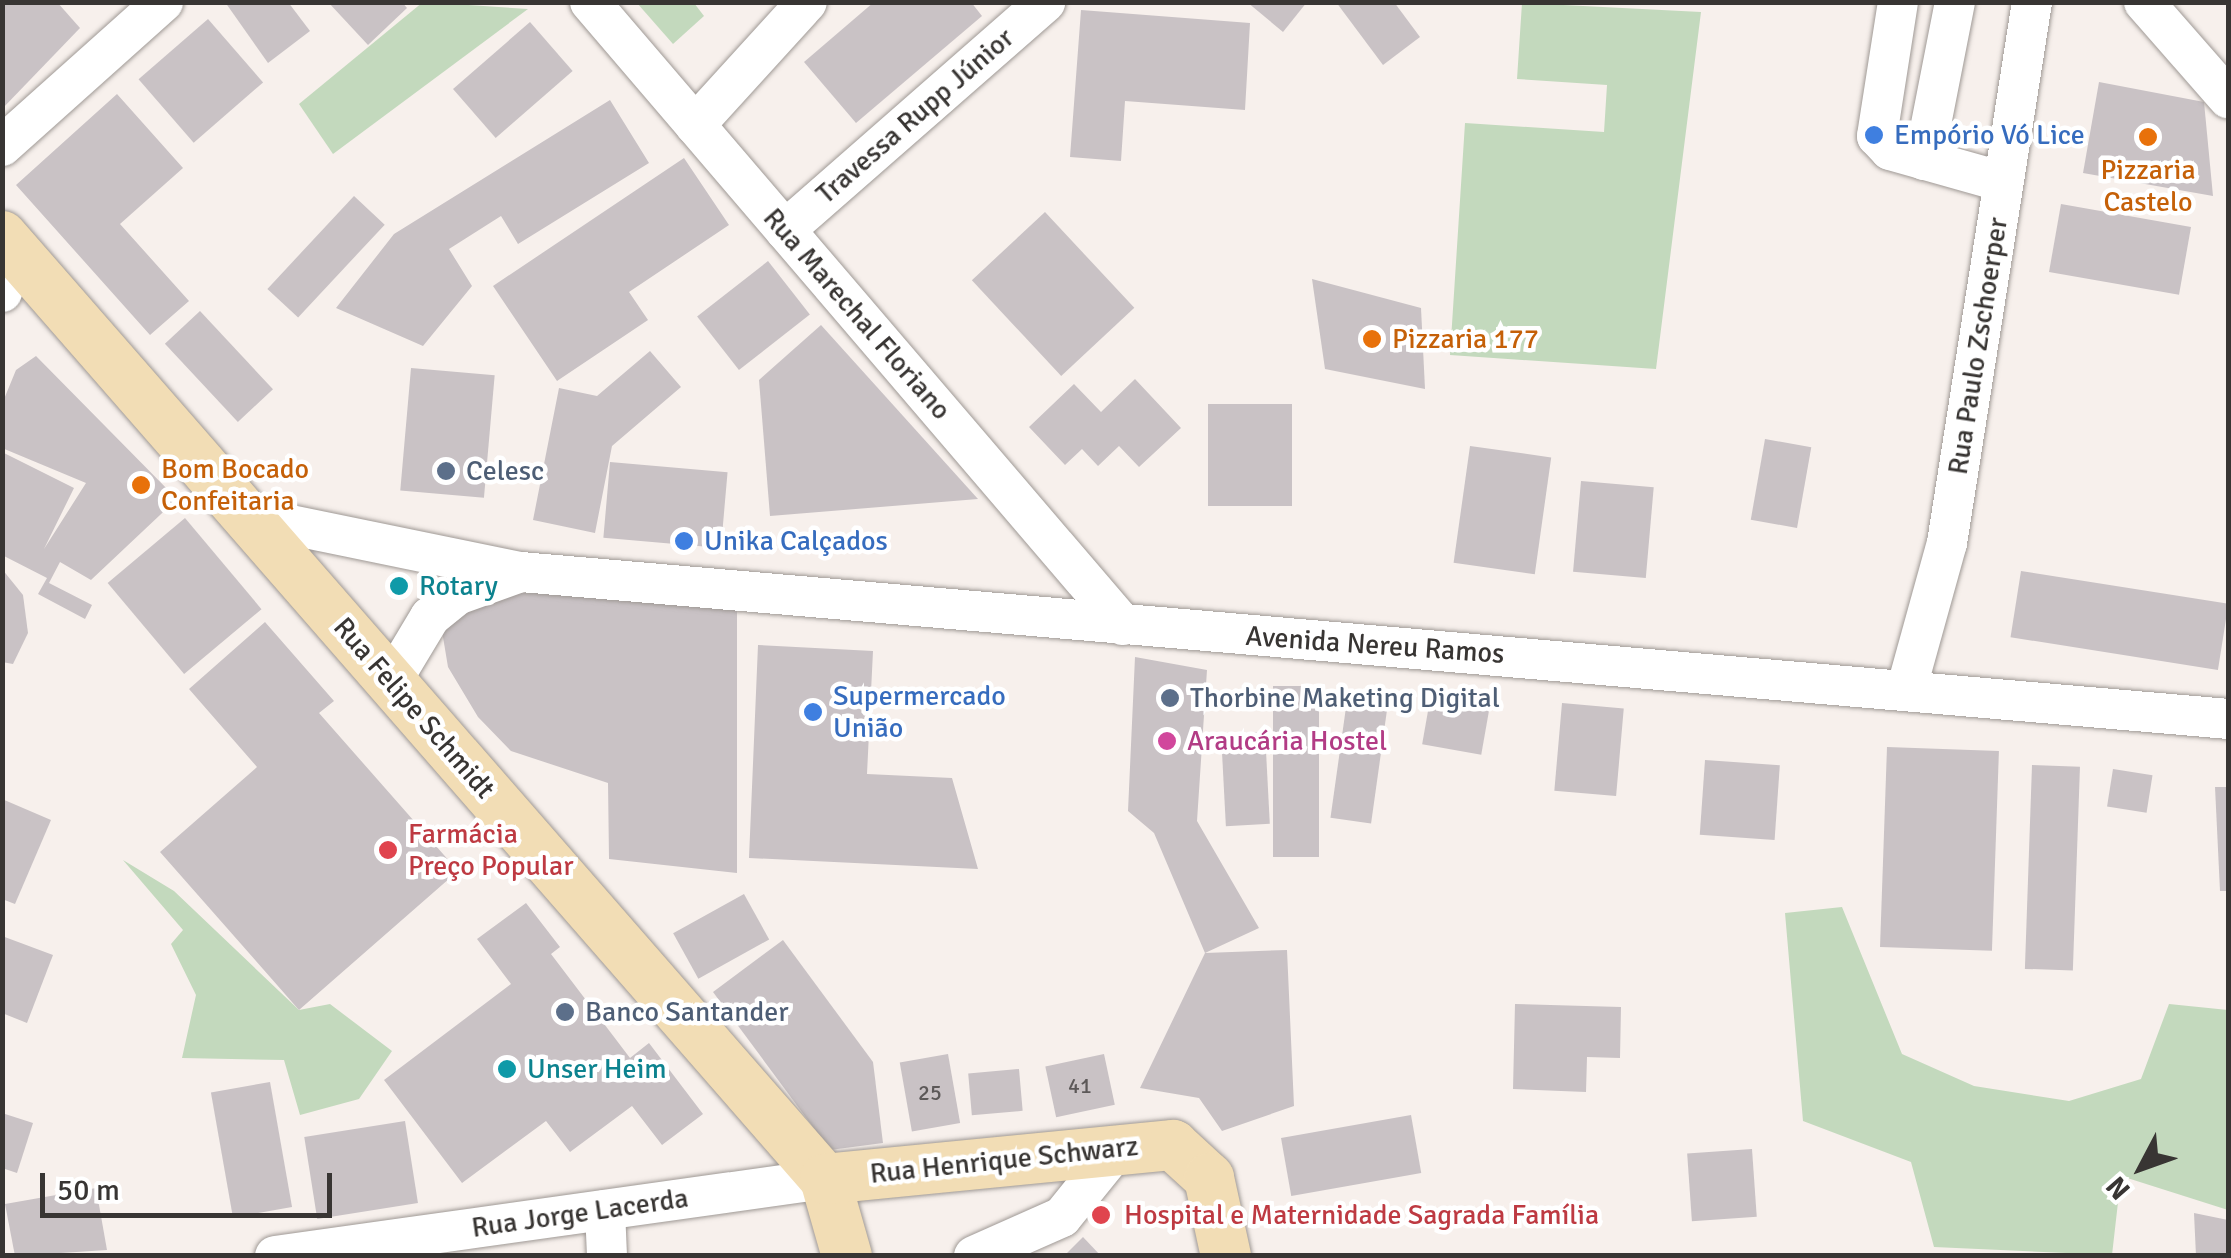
<!DOCTYPE html>
<meta charset="utf-8">
<style>
body{margin:0}
#map{position:relative;width:2231px;height:1258px;overflow:hidden;background:#f7f0ec;font-family:Signika,sans-serif}
div>[style]{position:absolute}
[style*='--x']{left:calc(var(--x)*1px);top:calc(var(--y)*1px);width:calc(var(--w)*1px);rotate:calc(var(--a)*1deg)}
.green>*{inset:0;background:#c3d9bd}
.building>*{inset:0;background:#c9c2c5;transform-origin:0 0}
.roads{filter:drop-shadow(0 0 2px #9f9995) drop-shadow(0 0 2px #9f9995)}
.minor>*{height:40px;margin:-20px;padding:0 20px;transform-origin:20px;border-radius:20px;background:#fff}
.major>*{height:50px;margin:-25px;padding:0 25px;transform-origin:25px;border-radius:25px;background:#f2ddb5}
.dots>*{width:28px;height:28px;translate:-50% -50%;box-sizing:border-box;border:5px solid #fff;border-radius:50%}
span{translate:-50% -50%;white-space:nowrap;text-align:center;line-height:1.15;-webkit-text-stroke:9px #fff;paint-order:stroke}
.number-label{font-size:22px;color:#5c5858}
.number-label span{-webkit-text-stroke-width:0}
.street-label{font-size:28px;color:#383533}
.shop-label{font-size:28px;color:#366cbe}
.left{translate:0 -50%;text-align:left}
.food-label{font-size:28px;color:#c56008}
.service-label{font-size:28px;color:#4e5e75}
.culture-label{font-size:28px;color:#0d838f}
.hotel-label{font-size:28px;color:#b23c85}
.health-label{font-size:28px;color:#be3a42}
.frame{position:absolute;inset:0;border:5px solid #383533;pointer-events:none}
.north{position:absolute;left:2091px;top:1118px;width:100px;height:100px;-webkit-text-stroke:8px #fff;paint-order:stroke;rotate:229deg;font-size:28px;font-weight:700;line-height:40px;text-align:center;color:#383533}
.north::after{content:'';display:block;margin:auto;width:35px;height:45px;background:#383533;clip-path:polygon(50% 0,100% 100%,50% 72%,0 100%)}
.scale{position:absolute;left:40px;top:1173px;width:292px;height:45px;box-sizing:border-box;border:5px solid #383533;border-top:0;padding-left:12px;font-size:30px;line-height:35px;white-space:nowrap;color:#383533;-webkit-text-stroke:8px #fff;paint-order:stroke}
</style>
<div id="map">
<div class="green">
<div style="clip-path:polygon(423px 2px,528px 9px,333px 154px,299px 104px)"></div>
<div style="clip-path:polygon(637px 3px,694px 3px,704px 16px,673px 44px)"></div>
<div style="clip-path:polygon(1522px 3px,1701px 12px,1656px 369px,1450px 355px,1465px 123px,1604px 132px,1607px 85px,1517px 79px)"></div>
<div style="clip-path:polygon(123px 860px,174px 891px,299px 1010px,330px 1004px,392px 1051px,359px 1099px,300px 1115px,284px 1060px,182px 1058px,196px 995px,171px 944px,183px 930px)"></div>
<div style="clip-path:polygon(1842px 907px,1902px 1054px,1974px 1086px,2069px 1101px,2141px 1079px,2169px 1004px,2228px 1010px,2228px 1210px,2121px 1176px,2112px 1255px,1934px 1247px,1911px 1162px,1803px 1121px,1785px 913px)"></div>
</div>
<div class="building">
<div style="clip-path:polygon(2px 2px,57px 2px,80px 28px,2px 109px)"></div>
<div style="clip-path:polygon(225px 2px,288px 2px,310px 31px,268px 63px)"></div>
<div style="clip-path:polygon(328px 2px,402px 2px,407px 8px,368px 45px)"></div>
<div style="clip-path:polygon(874px 2px,971px 2px,982px 16px,856px 123px,804px 62px)"></div>
<div style="clip-path:polygon(1247px 2px,1307px 2px,1283px 32px)"></div>
<div style="clip-path:polygon(1336px 2px,1394px 2px,1420px 37px,1383px 65px)"></div>
<div style="clip-path:polygon(1081px 10px,1250px 23px,1245px 110px,1125px 101px,1121px 161px,1070px 157px)"></div>
<div style="left:208px;top:19px;width:84px;height:92px;rotate:49deg"></div>
<div style="left:530px;top:22px;width:65px;height:102px;rotate:49deg"></div>
<div style="clip-path:polygon(2099px 82px,2204px 102px,2213px 196px,2083px 173px)"></div>
<div style="clip-path:polygon(117px 94px,183px 168px,120px 224px,189px 301px,150px 335px,16px 185px)"></div>
<div style="clip-path:polygon(610px 100px,649px 163px,518px 244px,501px 216px,449px 249px,472px 286px,423px 346px,336px 308px,394px 234px)"></div>
<div style="clip-path:polygon(684px 158px,729px 225px,629px 292px,648px 320px,557px 381px,493px 286px)"></div>
<div style="left:354px;top:196px;width:42px;height:127px;rotate:43deg"></div>
<div style="left:2061px;top:204px;width:132px;height:69px;rotate:10deg"></div>
<div style="left:1045px;top:212px;width:131px;height:100px;rotate:47deg"></div>
<div style="left:768px;top:261px;width:68px;height:90px;rotate:52deg"></div>
<div style="clip-path:polygon(1312px 279px,1421px 308px,1425px 389px,1325px 369px)"></div>
<div style="left:200px;top:311px;width:107px;height:48px;rotate:47deg"></div>
<div style="clip-path:polygon(821px 325px,978px 499px,770px 516px,759px 380px)"></div>
<div style="clip-path:polygon(650px 351px,681px 387px,612px 446px,595px 533px,533px 520px,559px 388px,597px 396px)"></div>
<div style="clip-path:polygon(36px 356px,177px 499px,91px 580px,60px 562px,49px 583px,92px 605px,85px 619px,38px 594px,47px 578px,2px 555px,2px 452px,74px 488px,44px 549px,86px 483px,2px 448px,2px 404px,16px 370px)"></div>
<div style="left:411px;top:368px;width:84px;height:123px;rotate:5deg"></div>
<div style="clip-path:polygon(1135px 379px,1181px 428px,1139px 467px,1119px 446px,1098px 466px,1082px 449px,1065px 465px,1029px 427px,1074px 384px,1101px 412px)"></div>
<div style="left:1208px;top:404px;width:84px;height:102px"></div>
<div style="left:1765px;top:439px;width:47px;height:82px;rotate:10deg"></div>
<div style="left:1470px;top:446px;width:82px;height:118px;rotate:8deg"></div>
<div style="left:610px;top:462px;width:118px;height:76px;rotate:5deg"></div>
<div style="left:1581px;top:481px;width:73px;height:91px;rotate:5deg"></div>
<div style="left:185px;top:518px;width:119px;height:101px;rotate:50deg"></div>
<div style="clip-path:polygon(2px 569px,23px 595px,28px 633px,13px 664px,2px 662px)"></div>
<div style="left:2021px;top:571px;width:210px;height:67px;rotate:9deg"></div>
<div style="clip-path:polygon(475px 587px,737px 609px,737px 873px,609px 859px,608px 783px,511px 751px,478px 717px,448px 667px,442px 631px)"></div>
<div style="clip-path:polygon(265px 622px,334px 701px,319px 713px,458px 871px,299px 1010px,160px 852px,257px 767px,189px 689px)"></div>
<div style="clip-path:polygon(758px 645px,873px 651px,867px 774px,952px 778px,978px 869px,749px 858px)"></div>
<div style="clip-path:polygon(1135px 657px,1207px 670px,1197px 821px,1259px 928px,1205px 953px,1287px 950px,1294px 1106px,1222px 1131px,1199px 1098px,1140px 1088px,1205px 953px,1154px 833px,1128px 811px)"></div>
<div style="left:1319px;top:686px;width:171px;height:46px;rotate:90deg"></div>
<div style="left:1348px;top:693px;width:41px;height:126px;rotate:8deg"></div>
<div style="left:1431px;top:694px;width:60px;height:51px;rotate:10deg"></div>
<div style="left:1562px;top:703px;width:62px;height:88px;rotate:5deg"></div>
<div style="left:1265px;top:732px;width:92px;height:44px;rotate:87deg"></div>
<div style="left:1887px;top:747px;width:112px;height:200px;rotate:2deg"></div>
<div style="left:1705px;top:760px;width:75px;height:75px;rotate:4deg"></div>
<div style="left:2032px;top:765px;width:48px;height:204px;rotate:2deg"></div>
<div style="left:2113px;top:769px;width:40px;height:38px;rotate:9deg"></div>
<div style="clip-path:polygon(2215px 787px,2228px 787px,2228px 891px,2220px 891px)"></div>
<div style="clip-path:polygon(2px 799px,51px 820px,15px 904px,2px 899px)"></div>
<div style="left:744px;top:894px;width:52px;height:81px;rotate:61deg"></div>
<div style="clip-path:polygon(526px 903px,560px 947px,551px 954px,630px 1058px,649px 1043px,703px 1114px,662px 1145px,632px 1106px,570px 1152px,546px 1121px,462px 1183px,384px 1080px,511px 984px,477px 939px)"></div>
<div style="clip-path:polygon(2px 936px,53px 955px,27px 1023px,2px 1013px)"></div>
<div style="clip-path:polygon(783px 940px,873px 1062px,883px 1143px,830px 1150px,713px 992px)"></div>
<div style="clip-path:polygon(1515px 1004px,1621px 1007px,1620px 1058px,1587px 1057px,1586px 1092px,1513px 1089px)"></div>
<div style="left:948px;top:1054px;width:70px;height:49px;rotate:80deg"></div>
<div style="left:1104px;top:1054px;width:52px;height:60px;rotate:78deg"></div>
<div style="left:1019px;top:1069px;width:42px;height:51px;rotate:85deg"></div>
<div style="left:270px;top:1082px;width:127px;height:60px;rotate:80deg"></div>
<div style="clip-path:polygon(2px 1113px,33px 1123px,17px 1173px,2px 1168px)"></div>
<div style="left:1411px;top:1115px;width:59px;height:132px;rotate:80deg"></div>
<div style="left:405px;top:1121px;width:83px;height:102px;rotate:81deg"></div>
<div style="left:1752px;top:1149px;width:68px;height:65px;rotate:86deg"></div>
<div style="clip-path:polygon(96px 1188px,107px 1250px,15px 1256px,5px 1204px)"></div>
<div style="clip-path:polygon(2194px 1213px,2228px 1220px,2228px 1256px,2196px 1256px)"></div>
<div style="clip-path:polygon(1083px 1237px,1101px 1256px,1064px 1256px)"></div>
</div>
<div class="roads">
<div class="minor">
<div style="--x:590;--y:2;--w:820;--a:49.45"></div>
<div style="--x:1898;--y:2;--w:136;--a:98.9"></div>
<div style="--x:1877;--y:136;--w:19;--a:47"></div>
<div style="--x:1890;--y:150;--w:117;--a:15.8"></div>
<div style="--x:2144;--y:2;--w:128;--a:48.8"></div>
<div style="--x:695;--y:125;--w:166;--a:-47.7"></div>
<div style="--x:2;--y:146;--w:216;--a:-41.8"></div>
<div style="--x:1924;--y:160;--w:161;--a:-78.9"></div>
<div style="--x:785;--y:230;--w:346;--a:-41.2"></div>
<div style="--x:2;--y:292;--w:43;--a:-69.4"></div>
<div style="--x:247;--y:516;--w:280;--a:11.6"></div>
<div style="--x:521;--y:572;--w:1713;--a:4.92"></div>
<div style="--x:391;--y:682;--w:76;--a:-59"></div>
<div style="--x:430;--y:617;--w:35;--a:-39"></div>
<div style="--x:457;--y:595;--w:65;--a:-19.8"></div>
<div style="--x:1907;--y:687;--w:149;--a:-74.5"></div>
<div style="--x:1947;--y:543;--w:548;--a:-81.07"></div>
<div style="--x:605;--y:1210;--w:46;--a:87.5"></div>
<div style="--x:275;--y:1256;--w:555;--a:-7.97"></div>
<div style="--x:974;--y:1256;--w:96;--a:-23.9"></div>
<div style="--x:1062;--y:1217;--w:86;--a:-51.1"></div>
</div>
<div class="major">
<div style="--x:2;--y:236;--w:1252;--a:48.89"></div>
<div style="--x:825;--y:1179;--w:80;--a:74.1"></div>
<div style="--x:825;--y:1179;--w:350;--a:-5.6"></div>
<div style="--x:1173;--y:1145;--w:49;--a:42.5"></div>
<div style="--x:1209;--y:1178;--w:80;--a:77.7"></div>
</div>
</div>
<div class="dots">
<div style="left:1874px;top:135px;background:#3f7fe0"></div>
<div style="left:2148px;top:137px;background:#e8710a"></div>
<div style="left:1372px;top:339px;background:#e8710a"></div>
<div style="left:446px;top:471px;background:#5c6f8a"></div>
<div style="left:141px;top:485px;background:#e8710a"></div>
<div style="left:684px;top:541px;background:#3f7fe0"></div>
<div style="left:399px;top:586px;background:#0f9aa8"></div>
<div style="left:1170px;top:698px;background:#5c6f8a"></div>
<div style="left:813px;top:712px;background:#3f7fe0"></div>
<div style="left:1167px;top:741px;background:#d1479c"></div>
<div style="left:388px;top:850px;background:#e0444e"></div>
<div style="left:565px;top:1012px;background:#5c6f8a"></div>
<div style="left:507px;top:1069px;background:#0f9aa8"></div>
<div style="left:1101px;top:1215px;background:#e0444e"></div>
</div>
<div class="number-label">
<span style="left:1080px;top:1086px">41</span>
<span style="left:930px;top:1093px">25</span>
</div>
<div class="street-label">
<span style="left:915px;top:116px;rotate:-41deg">Travessa Rupp Júnior</span>
<span style="left:857px;top:314px;rotate:49deg">Rua Marechal Floriano</span>
<span style="left:1978px;top:346px;rotate:-81deg">Rua Paulo Zschoerper</span>
<span style="left:1375px;top:645px;rotate:4deg">Avenida Nereu Ramos</span>
<span style="left:414px;top:708px;rotate:49deg">Rua Felipe Schmidt</span>
<span style="left:1004px;top:1160px;rotate:-6deg">Rua Henrique Schwarz</span>
<span style="left:580px;top:1213px;rotate:-8deg">Rua Jorge Lacerda</span>
</div>
<div class="shop-label">
<span class="left" style="left:1894px;top:135px">Empório Vó Lice</span>
<span class="left" style="left:704px;top:541px">Unika Calçados</span>
<span class="left" style="left:833px;top:712px">Supermercado<br>União</span>
</div>
<div class="food-label">
<span style="left:2148px;top:186px">Pizzaria<br>Castelo</span>
<span class="left" style="left:1392px;top:339px">Pizzaria 177</span>
<span class="left" style="left:161px;top:485px">Bom Bocado<br>Confeitaria</span>
</div>
<div class="service-label">
<span class="left" style="left:466px;top:471px">Celesc</span>
<span class="left" style="left:1190px;top:698px">Thorbine Maketing Digital</span>
<span class="left" style="left:585px;top:1012px">Banco Santander</span>
</div>
<div class="culture-label">
<span class="left" style="left:419px;top:586px">Rotary</span>
<span class="left" style="left:527px;top:1069px">Unser Heim</span>
</div>
<div class="hotel-label">
<span class="left" style="left:1187px;top:741px">Araucária Hostel</span>
</div>
<div class="health-label">
<span class="left" style="left:408px;top:850px">Farmácia<br>Preço Popular</span>
<span class="left" style="left:1124px;top:1215px">Hospital e Maternidade Sagrada Família</span>
</div>
<div class="frame"></div>
<div class="north">N</div>
<div class="scale">50 m</div>
</div>
